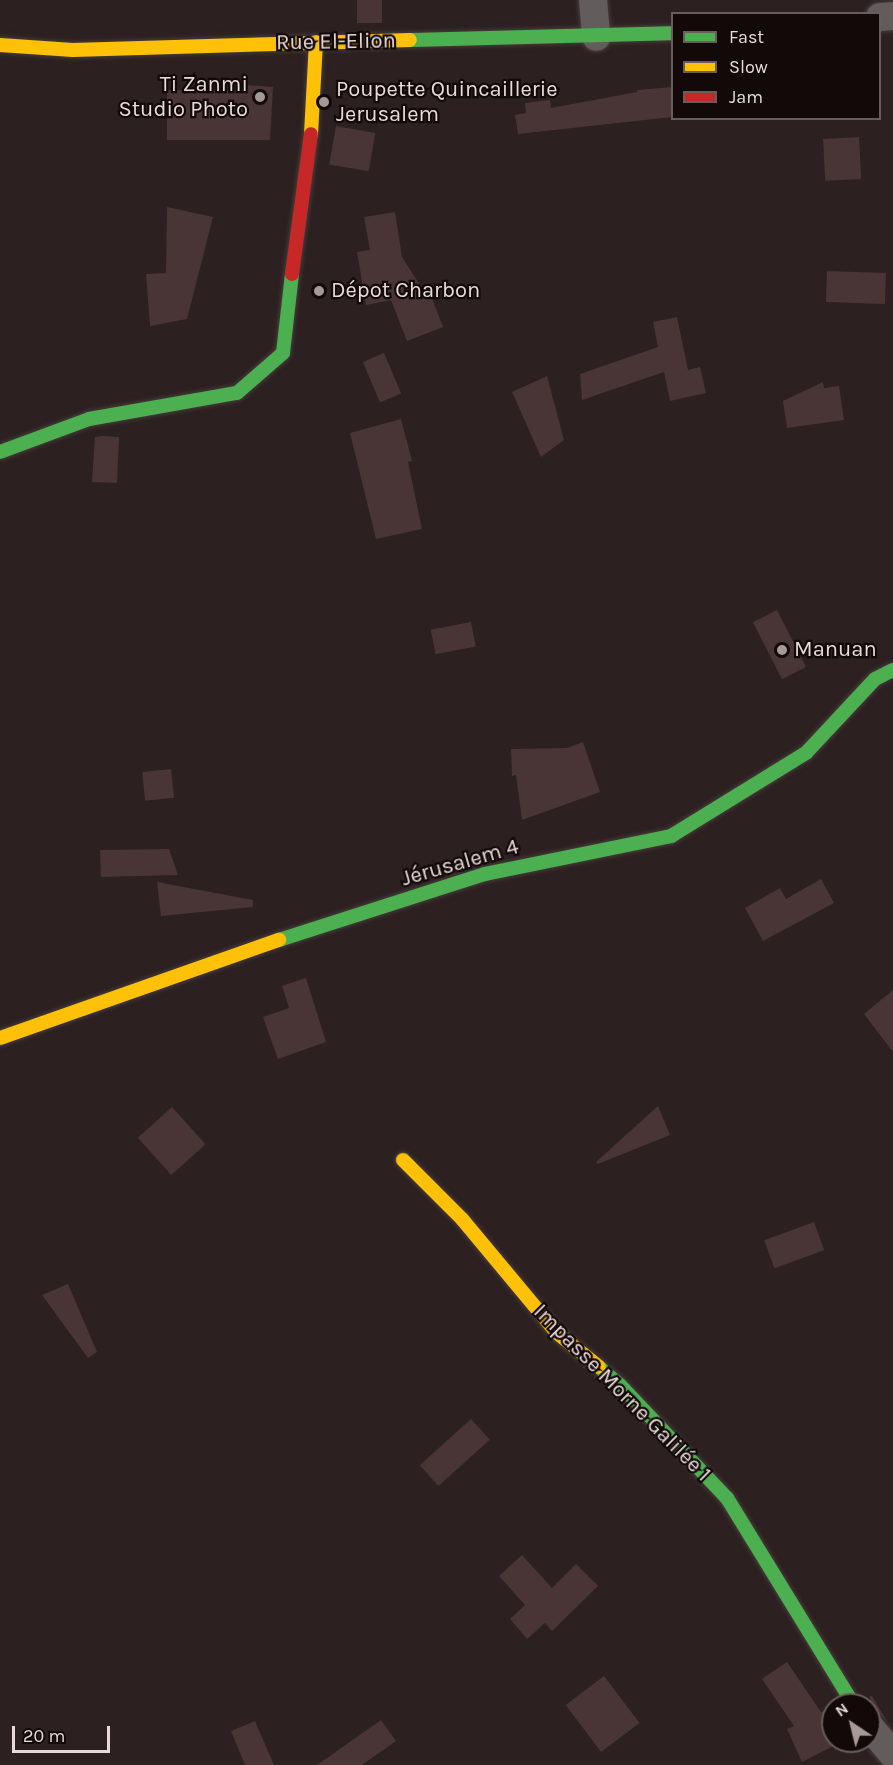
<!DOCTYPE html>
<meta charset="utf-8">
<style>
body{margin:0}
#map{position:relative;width:893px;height:1765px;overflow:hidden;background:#2c2020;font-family:Karla,sans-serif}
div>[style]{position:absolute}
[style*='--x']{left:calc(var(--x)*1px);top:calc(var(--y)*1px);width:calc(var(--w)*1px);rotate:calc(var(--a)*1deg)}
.building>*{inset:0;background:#493535;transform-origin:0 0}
.roads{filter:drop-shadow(0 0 2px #463b3b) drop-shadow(0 0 2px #463b3b)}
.street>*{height:28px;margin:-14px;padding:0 14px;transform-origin:14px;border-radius:14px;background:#625d5c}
.fast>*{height:14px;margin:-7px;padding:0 7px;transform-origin:7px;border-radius:7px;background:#4caf50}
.slow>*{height:14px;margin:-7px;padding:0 7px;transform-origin:7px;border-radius:7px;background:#ffc107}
.jam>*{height:14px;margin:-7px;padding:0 7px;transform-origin:7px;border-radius:7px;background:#c62828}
.dots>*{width:16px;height:16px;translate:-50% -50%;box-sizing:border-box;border:3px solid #120909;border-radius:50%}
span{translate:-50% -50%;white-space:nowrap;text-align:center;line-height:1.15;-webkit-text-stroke:4.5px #120909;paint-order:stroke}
.street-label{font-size:22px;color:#e9dad9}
.poi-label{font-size:22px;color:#e9dad9}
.right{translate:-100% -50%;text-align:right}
.left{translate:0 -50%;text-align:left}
.legend{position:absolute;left:671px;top:12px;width:210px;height:108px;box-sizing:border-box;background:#120909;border:2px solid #685d5c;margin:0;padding:8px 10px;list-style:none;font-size:18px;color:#e9dad9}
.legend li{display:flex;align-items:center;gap:12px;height:30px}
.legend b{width:30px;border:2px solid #685d5c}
.north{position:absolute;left:821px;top:1693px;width:60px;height:60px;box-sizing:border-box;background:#120909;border:2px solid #685d5c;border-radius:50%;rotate:325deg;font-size:16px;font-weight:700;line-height:24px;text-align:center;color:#e9dad9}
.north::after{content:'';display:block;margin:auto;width:21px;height:27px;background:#a79998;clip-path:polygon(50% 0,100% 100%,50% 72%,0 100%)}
.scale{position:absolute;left:12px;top:1726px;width:98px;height:27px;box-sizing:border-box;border:3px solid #e9dad9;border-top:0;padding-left:8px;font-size:18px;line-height:21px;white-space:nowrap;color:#e9dad9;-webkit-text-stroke:4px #120909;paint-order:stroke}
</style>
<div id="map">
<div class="building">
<div style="left:357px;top:0;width:25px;height:23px"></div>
<div style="clip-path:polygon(246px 85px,273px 87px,270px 140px,167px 140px,167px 90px,246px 91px)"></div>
<div style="clip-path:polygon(672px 87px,672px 117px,518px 134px,515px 115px,526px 113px,525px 103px,550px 100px,551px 108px,637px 92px,637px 90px)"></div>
<div style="left:336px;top:126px;width:40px;height:39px;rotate:10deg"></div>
<div style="left:859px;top:137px;width:42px;height:36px;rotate:87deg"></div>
<div style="clip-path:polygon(167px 207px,213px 217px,187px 319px,150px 326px,146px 274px,166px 273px)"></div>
<div style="clip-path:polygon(395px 212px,402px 257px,429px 299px,432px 298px,443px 327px,407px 341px,391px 300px,366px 305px,357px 252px,370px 250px,364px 217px)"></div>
<div style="left:827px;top:271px;width:59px;height:31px;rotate:2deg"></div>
<div style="clip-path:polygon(677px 317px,688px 370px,700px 367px,706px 393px,670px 401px,664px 372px,582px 400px,580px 374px,658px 347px,653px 322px)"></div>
<div style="left:384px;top:353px;width:44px;height:23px;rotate:67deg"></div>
<div style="clip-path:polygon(547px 376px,564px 440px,541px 457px,512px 392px)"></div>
<div style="clip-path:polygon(823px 382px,824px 388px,839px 386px,844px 420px,787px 428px,783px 401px)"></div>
<div style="clip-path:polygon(401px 419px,412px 461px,408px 462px,422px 529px,376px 539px,350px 433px)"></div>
<div style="clip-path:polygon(102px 436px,119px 437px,117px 483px,92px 482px,95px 437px)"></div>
<div style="left:777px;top:610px;width:64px;height:27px;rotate:63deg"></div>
<div style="left:471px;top:622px;width:25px;height:41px;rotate:79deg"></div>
<div style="clip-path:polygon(583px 742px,600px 792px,522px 820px,516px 775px,512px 776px,511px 749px,567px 748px)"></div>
<div style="left:171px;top:769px;width:29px;height:29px;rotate:84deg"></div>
<div style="clip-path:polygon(169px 849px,178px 875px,101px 877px,100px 850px)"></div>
<div style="clip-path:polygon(821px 879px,834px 903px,763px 941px,745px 908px,780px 888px,786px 899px)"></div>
<div style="clip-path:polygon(157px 882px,253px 900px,253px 907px,161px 916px)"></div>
<div style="clip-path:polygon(306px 978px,326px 1042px,278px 1059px,263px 1017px,289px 1008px,282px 986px)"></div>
<div style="clip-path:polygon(893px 990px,893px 1052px,864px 1014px)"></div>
<div style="clip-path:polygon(658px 1106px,670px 1135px,598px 1164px,596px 1162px)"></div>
<div style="left:172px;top:1107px;width:50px;height:46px;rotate:48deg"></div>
<div style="left:814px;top:1222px;width:30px;height:53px;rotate:70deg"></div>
<div style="clip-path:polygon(68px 1284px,97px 1352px,88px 1358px,42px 1295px)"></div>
<div style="left:471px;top:1419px;width:28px;height:69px;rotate:48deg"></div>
<div style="clip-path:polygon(522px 1555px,552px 1588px,576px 1564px,598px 1586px,552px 1631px,545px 1623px,527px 1639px,510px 1619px,525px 1605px,499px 1576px)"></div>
<div style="clip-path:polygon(787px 1662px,821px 1712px,829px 1708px,833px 1717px,833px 1741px,843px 1741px,802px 1762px,787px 1729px,794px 1726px,762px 1679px)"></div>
<div style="left:604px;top:1676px;width:59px;height:48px;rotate:53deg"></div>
<div style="clip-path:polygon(870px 1696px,872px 1696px,888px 1723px,881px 1715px,871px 1710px)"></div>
<div style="clip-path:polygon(381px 1720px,396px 1741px,362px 1765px,317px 1765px)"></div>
<div style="clip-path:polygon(255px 1721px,274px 1765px,245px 1765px,231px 1731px)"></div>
</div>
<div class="roads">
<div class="street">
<div style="--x:593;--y:0;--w:37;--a:85"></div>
<div style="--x:880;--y:17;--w:13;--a:-4"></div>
<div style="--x:869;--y:1726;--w:38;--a:50"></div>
</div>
<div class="fast">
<div style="--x:410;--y:40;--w:262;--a:-1.5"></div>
<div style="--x:0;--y:452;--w:95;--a:-20.3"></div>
<div style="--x:89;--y:419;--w:150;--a:-10"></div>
<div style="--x:237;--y:393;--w:61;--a:-41"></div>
<div style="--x:283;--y:353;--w:80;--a:-83.5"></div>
<div style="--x:279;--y:940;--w:216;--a:-17.8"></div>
<div style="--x:485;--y:874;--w:190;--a:-11.5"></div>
<div style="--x:671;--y:836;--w:158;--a:-31.6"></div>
<div style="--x:806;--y:753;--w:101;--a:-47"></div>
<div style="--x:875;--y:679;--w:20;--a:-27"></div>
<div style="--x:599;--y:1367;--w:28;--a:41"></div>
<div style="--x:620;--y:1385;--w:156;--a:46.6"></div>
<div style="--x:727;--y:1498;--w:243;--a:58.5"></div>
</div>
<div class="slow">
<div style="--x:0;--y:45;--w:73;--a:3.9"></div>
<div style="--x:73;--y:50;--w:337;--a:-1.7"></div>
<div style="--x:311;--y:134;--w:92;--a:-86.9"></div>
<div style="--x:0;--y:1038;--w:296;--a:-19.4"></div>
<div style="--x:403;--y:1160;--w:83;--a:45"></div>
<div style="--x:462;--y:1219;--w:147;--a:50.2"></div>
<div style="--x:556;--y:1332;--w:55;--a:39.1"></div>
</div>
<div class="jam">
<div style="--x:292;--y:274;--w:141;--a:-82.3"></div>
</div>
</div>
<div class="dots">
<div style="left:260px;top:97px;background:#a79998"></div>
<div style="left:324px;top:102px;background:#a79998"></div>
<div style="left:319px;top:291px;background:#a79998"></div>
<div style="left:782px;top:650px;background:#a79998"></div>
</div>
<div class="street-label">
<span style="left:336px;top:42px;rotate:-1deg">Rue El-Elion</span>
<span style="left:460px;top:863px;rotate:-16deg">Jérusalem 4</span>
<span style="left:622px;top:1393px;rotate:45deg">Impasse Morne Galilée 1</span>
</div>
<div class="poi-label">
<span class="right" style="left:248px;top:97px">Ti Zanmi<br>Studio Photo</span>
<span class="left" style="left:336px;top:102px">Poupette Quincaillerie<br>Jerusalem</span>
<span class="left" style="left:331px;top:291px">Dépot Charbon</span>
<span class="left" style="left:794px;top:650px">Manuan</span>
</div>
<ul class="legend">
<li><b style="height:8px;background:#4caf50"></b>Fast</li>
<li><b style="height:8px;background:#ffc107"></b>Slow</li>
<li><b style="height:8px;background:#c62828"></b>Jam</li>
</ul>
<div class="north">N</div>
<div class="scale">20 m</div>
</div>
